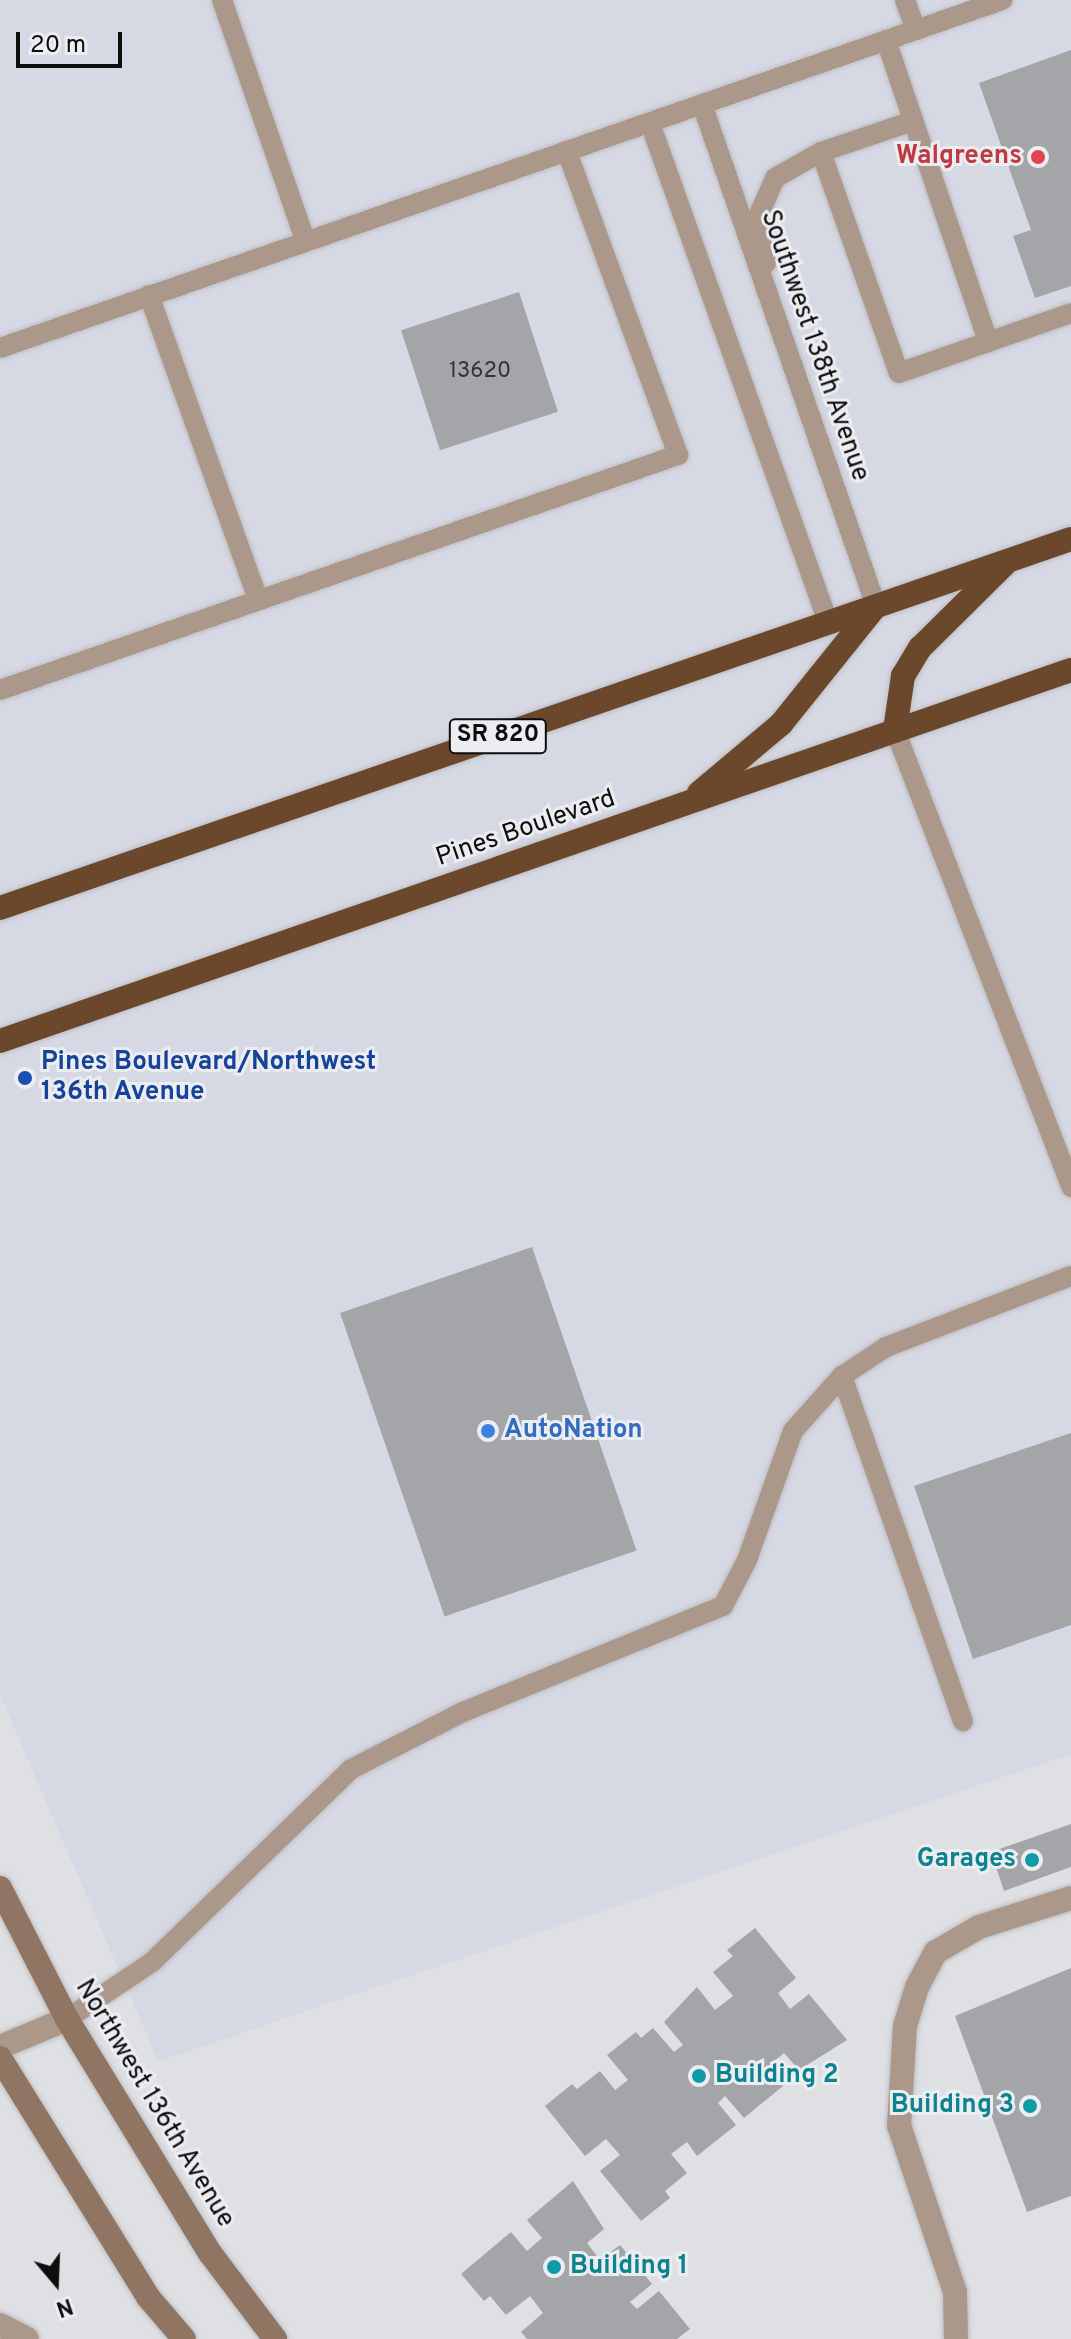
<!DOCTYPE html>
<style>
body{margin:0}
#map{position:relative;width:1071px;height:2339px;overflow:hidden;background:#dfe0e4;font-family:Overpass,sans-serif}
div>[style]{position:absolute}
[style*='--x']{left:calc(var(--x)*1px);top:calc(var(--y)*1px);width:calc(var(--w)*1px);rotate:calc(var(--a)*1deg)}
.built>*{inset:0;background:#d6d8e4}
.building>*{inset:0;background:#a4a5a8;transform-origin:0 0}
.roads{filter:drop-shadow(0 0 2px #bdbec2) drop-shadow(0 0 2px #bdbec2)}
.lane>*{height:20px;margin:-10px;padding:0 10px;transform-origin:10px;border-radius:10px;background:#ab988b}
.street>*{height:24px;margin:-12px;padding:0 12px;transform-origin:12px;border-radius:12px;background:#ab988b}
.secondary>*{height:24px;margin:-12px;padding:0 12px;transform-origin:12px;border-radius:12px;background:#907562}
.highway>*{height:24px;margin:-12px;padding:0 12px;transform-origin:12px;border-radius:12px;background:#6b472b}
.dots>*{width:22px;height:22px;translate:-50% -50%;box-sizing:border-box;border:4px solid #ecedf1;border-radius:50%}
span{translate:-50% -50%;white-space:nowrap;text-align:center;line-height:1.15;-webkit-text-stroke:6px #ecedf1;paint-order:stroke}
.number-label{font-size:22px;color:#333334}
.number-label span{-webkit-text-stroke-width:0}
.shield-label span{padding:2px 6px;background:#ecedf1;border:2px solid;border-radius:6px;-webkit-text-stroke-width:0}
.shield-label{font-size:24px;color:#0d0d0e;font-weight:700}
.health-label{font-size:26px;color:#be3a42;font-weight:700}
.right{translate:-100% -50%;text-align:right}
.street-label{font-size:26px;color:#0d0d0e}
.transit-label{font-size:26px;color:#164399;font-weight:700}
.left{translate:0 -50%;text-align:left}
.shop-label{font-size:26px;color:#366cbe;font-weight:700}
.culture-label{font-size:26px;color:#0d838f;font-weight:700}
.north{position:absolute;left:16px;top:2243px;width:80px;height:80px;-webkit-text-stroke:6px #ecedf1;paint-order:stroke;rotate:161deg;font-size:22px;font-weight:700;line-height:32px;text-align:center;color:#0d0d0e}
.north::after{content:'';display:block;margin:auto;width:28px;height:36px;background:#0d0d0e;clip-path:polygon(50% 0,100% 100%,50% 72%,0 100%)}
.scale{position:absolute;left:16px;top:32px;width:106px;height:36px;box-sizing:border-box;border:4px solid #0d0d0e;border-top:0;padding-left:10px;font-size:24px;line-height:28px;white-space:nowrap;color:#0d0d0e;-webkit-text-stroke:6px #ecedf1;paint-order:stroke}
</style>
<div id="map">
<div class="built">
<div style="clip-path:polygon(0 0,1071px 0,1071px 1754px,158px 2061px,0 1695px)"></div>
</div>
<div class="building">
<div style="clip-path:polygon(1071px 50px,1071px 286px,1035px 298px,1013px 236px,1031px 230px,979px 83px)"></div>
<div style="left:519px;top:292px;width:126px;height:124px;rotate:72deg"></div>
<div style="left:532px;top:1247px;width:321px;height:203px;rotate:71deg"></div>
<div style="clip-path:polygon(1071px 1433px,1071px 1625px,973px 1659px,914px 1486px)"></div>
<div style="clip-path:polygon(1071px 1824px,1071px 1867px,1004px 1891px,991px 1852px)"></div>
<div style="clip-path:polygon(755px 1928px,796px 1978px,778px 1993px,790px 2009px,809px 1994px,847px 2040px,799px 2070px,784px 2053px,768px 2067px,783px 2086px,744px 2118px,725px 2096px,718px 2103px,736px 2125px,697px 2156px,687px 2142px,671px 2154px,687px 2173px,665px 2191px,670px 2198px,641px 2221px,600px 2171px,620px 2155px,606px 2139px,585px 2156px,545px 2106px,572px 2084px,577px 2089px,600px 2071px,615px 2090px,628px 2080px,607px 2055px,636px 2032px,641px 2038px,653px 2028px,674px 2052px,683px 2045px,664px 2022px,697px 1987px,715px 2010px,733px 1996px,713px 1972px,733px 1956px,727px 1950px)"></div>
<div style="clip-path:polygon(1071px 1968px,1071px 2196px,1027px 2212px,955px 2016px)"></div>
<div style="clip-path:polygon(573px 2181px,604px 2229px,587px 2243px,600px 2260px,620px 2245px,652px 2284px,630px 2302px,637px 2309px,659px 2291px,690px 2329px,677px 2339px,527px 2339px,521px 2332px,543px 2313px,530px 2296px,506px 2315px,490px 2296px,484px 2301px,461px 2274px,511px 2232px,527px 2251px,542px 2238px,527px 2220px)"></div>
</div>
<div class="roads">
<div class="lane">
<div style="--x:222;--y:0;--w:254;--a:70.9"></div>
<div style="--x:905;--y:0;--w:32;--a:70"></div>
<div style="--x:886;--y:40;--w:319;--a:71.3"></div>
<div style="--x:702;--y:104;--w:531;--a:70.88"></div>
<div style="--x:913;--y:121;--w:97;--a:161.4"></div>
<div style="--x:821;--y:152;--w:234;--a:70.6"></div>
<div style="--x:899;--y:373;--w:182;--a:-19.2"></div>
<div style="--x:650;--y:123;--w:530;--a:70.37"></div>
<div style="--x:766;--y:263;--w:51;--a:-96.7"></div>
<div style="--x:760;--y:212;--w:37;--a:-66"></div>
<div style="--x:775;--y:178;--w:53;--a:-29.5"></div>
<div style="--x:149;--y:295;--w:324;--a:70.3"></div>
<div style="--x:0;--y:348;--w:1061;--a:-19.15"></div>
<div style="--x:0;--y:690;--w:718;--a:-19.12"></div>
<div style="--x:678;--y:455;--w:324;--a:-110.1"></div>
<div style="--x:895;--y:730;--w:490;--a:68.9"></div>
<div style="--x:842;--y:1376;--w:366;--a:70.7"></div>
<div style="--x:67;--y:2019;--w:102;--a:-33.8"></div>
<div style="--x:152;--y:1962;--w:277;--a:-44.1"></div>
<div style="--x:351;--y:1769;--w:126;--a:-27"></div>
<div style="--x:463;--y:1712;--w:281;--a:-22.2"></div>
<div style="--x:723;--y:1606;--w:52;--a:-62.4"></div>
<div style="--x:747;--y:1560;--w:137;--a:-70.4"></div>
<div style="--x:793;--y:1431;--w:74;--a:-48.3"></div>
<div style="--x:842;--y:1376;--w:53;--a:-33.4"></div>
<div style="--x:886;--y:1347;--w:198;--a:-21"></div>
</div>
<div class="street">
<div style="--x:0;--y:2047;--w:73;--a:-22.7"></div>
<div style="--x:0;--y:2325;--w:30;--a:27"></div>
<div style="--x:956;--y:2339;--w:47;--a:-91.2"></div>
<div style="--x:955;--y:2292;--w:175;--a:-108.6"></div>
<div style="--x:899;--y:2126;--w:100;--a:-86.6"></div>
<div style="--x:905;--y:2026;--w:41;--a:-72.9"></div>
<div style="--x:917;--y:1987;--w:40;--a:-62"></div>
<div style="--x:936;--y:1952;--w:50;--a:-30.2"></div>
<div style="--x:979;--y:1927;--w:96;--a:-17.5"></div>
</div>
<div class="secondary">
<div style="--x:0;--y:1888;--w:147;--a:62.9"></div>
<div style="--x:67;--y:2019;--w:274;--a:58.6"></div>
<div style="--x:210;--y:2253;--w:108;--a:52.9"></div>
<div style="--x:0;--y:2058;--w:281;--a:58.2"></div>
<div style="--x:148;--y:2297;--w:55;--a:49.4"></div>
</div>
<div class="highway">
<div style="--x:895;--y:730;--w:55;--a:-81.6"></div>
<div style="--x:903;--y:676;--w:33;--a:-59"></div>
<div style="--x:920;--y:648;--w:118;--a:-44.7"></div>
<div style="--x:699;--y:793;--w:107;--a:-40.1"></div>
<div style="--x:781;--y:724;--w:151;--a:-51.2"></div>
<div style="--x:0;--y:908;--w:1133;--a:-19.01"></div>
<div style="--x:0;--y:1041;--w:1133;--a:-19.11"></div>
</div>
</div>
<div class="dots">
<div style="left:1038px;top:157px;background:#e0444e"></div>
<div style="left:25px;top:1078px;background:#1a4fb4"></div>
<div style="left:488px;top:1431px;background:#3f7fe0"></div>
<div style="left:1032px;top:1860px;background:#0f9aa8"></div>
<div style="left:699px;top:2076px;background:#0f9aa8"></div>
<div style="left:1030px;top:2106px;background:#0f9aa8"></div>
<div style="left:554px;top:2267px;background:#0f9aa8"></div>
</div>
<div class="number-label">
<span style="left:480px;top:372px">13620</span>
</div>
<div class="shield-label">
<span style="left:498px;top:736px">SR 820</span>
</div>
<div class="health-label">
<span class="right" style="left:1022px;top:157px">Walgreens</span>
</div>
<div class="street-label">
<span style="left:814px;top:346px;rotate:71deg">Southwest 138th Avenue</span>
<span style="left:526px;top:829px;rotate:-19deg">Pines Boulevard</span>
<span style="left:154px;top:2104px;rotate:59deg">Northwest 136th Avenue</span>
</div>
<div class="transit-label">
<span class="left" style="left:41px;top:1078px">Pines Boulevard/Northwest<br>136th Avenue</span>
</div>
<div class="shop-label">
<span class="left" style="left:504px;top:1431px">AutoNation</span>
</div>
<div class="culture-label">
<span class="right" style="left:1016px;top:1860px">Garages</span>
<span class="left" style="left:715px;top:2076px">Building 2</span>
<span class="right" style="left:1014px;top:2106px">Building 3</span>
<span class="left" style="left:570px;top:2267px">Building 1</span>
</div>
<div class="north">N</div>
<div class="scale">20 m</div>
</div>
